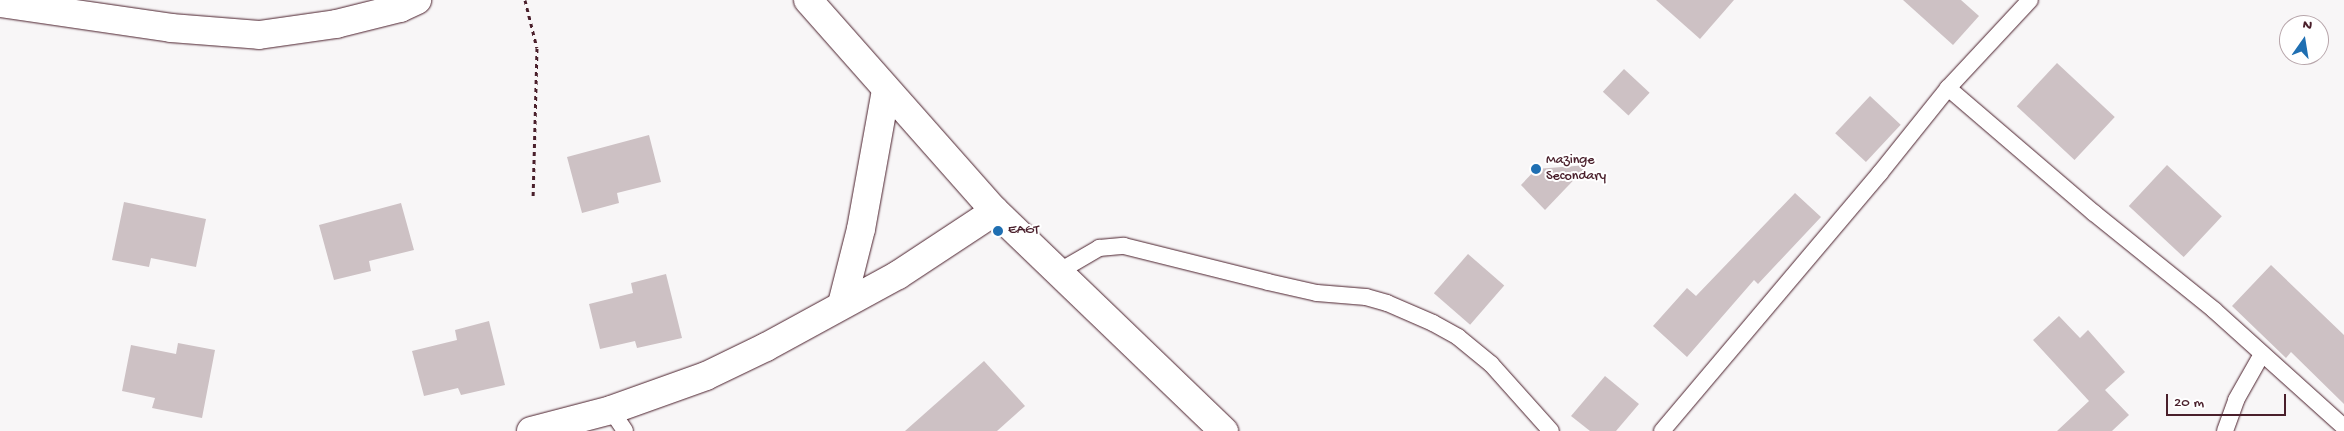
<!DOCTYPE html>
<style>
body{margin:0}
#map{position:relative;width:2344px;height:431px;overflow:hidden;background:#f8f6f7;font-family:"Gochi Hand",sans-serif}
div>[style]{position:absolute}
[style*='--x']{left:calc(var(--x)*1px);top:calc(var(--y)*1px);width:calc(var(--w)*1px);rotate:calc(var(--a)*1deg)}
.building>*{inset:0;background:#cdc1c4;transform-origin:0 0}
.path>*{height:3px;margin-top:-1.5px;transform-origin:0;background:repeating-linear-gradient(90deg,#4a1f2b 0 4px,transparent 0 8px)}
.roads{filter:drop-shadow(0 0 1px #4a1f2b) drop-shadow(0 0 1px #4a1f2b)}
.lane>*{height:16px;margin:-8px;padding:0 8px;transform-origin:8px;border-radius:8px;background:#fff}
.street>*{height:28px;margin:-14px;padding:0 14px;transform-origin:14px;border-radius:14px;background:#fff}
.dots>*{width:14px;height:14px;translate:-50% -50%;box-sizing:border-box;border:2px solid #fff;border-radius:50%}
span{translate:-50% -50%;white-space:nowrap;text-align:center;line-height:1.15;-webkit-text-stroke:4px #fff;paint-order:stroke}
.poi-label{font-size:14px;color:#4a1f2b}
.left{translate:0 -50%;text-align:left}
.north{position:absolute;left:2279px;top:15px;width:50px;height:50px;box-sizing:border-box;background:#fff;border:1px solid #b7a5aa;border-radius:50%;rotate:13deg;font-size:14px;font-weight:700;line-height:20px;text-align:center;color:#4a1f2b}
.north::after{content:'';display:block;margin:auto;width:18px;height:22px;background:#1f6fb2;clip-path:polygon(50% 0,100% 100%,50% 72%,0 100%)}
.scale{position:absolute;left:2166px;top:394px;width:120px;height:22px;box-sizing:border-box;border:2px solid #4a1f2b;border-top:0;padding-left:6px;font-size:15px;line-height:18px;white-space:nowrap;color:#4a1f2b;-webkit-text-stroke:4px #fff;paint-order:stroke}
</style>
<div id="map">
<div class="building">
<div style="clip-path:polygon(1656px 0,1734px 0,1700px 39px)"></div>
<div style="clip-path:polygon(1903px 0,1961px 0,1979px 16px,1953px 45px)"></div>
<div style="left:2057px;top:63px;width:79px;height:59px;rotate:43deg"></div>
<div style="left:1624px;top:69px;width:35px;height:31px;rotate:43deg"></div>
<div style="left:1870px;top:96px;width:42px;height:51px;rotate:43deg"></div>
<div style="clip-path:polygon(649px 135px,661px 182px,617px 193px,619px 203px,582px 213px,567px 157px)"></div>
<div style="clip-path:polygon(1588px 165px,1545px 210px,1521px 185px,1536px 169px)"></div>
<div style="left:2167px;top:165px;width:75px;height:56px;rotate:43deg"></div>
<div style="clip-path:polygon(1795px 193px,1821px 217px,1758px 284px,1754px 280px,1687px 357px,1653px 326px,1687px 288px,1696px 296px)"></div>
<div style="clip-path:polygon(124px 202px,206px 219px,196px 267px,151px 258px,149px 267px,112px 260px)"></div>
<div style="clip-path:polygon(401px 203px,414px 250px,369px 261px,371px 271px,334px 280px,319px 225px)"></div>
<div style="left:1468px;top:254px;width:48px;height:52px;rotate:41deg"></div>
<div style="clip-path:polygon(2271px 265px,2344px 335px,2344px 404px,2291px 352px,2286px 358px,2232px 306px)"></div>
<div style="clip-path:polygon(666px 274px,682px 338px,637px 348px,635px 341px,600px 349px,589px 304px,633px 293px,631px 283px)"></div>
<div style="clip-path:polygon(2059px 316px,2080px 338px,2088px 330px,2125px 372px,2105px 390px,2129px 415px,2112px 431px,2057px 431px,2089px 401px,2033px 340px)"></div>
<div style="clip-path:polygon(489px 321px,505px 385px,461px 395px,458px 388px,424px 396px,412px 351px,457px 340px,455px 330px)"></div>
<div style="clip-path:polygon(178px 343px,215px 350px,202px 418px,152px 408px,155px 398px,122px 391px,131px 345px,176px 354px)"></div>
<div style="clip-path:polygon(984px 361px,1025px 406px,997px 431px,905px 431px)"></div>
<div style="clip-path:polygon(1605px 376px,1639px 404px,1616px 431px,1590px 431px,1571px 416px)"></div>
</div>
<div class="path">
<div style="--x:525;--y:0;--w:49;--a:76"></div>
<div style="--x:537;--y:48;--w:150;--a:91.5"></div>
</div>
<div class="roads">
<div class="lane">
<div style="--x:1948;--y:88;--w:192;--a:40.6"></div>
<div style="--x:2094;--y:213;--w:154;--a:38.9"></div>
<div style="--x:2214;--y:310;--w:175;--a:42"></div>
<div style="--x:1058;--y:272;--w:48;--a:-30.3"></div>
<div style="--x:1099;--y:248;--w:25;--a:-5"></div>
<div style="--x:1124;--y:246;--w:148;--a:14"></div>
<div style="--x:1268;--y:282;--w:50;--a:12.7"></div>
<div style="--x:1317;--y:293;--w:49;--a:4.7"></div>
<div style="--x:1366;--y:297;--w:22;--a:16"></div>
<div style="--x:1387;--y:303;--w:50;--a:23.5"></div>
<div style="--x:1433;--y:323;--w:29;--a:29"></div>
<div style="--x:1458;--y:337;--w:43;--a:39.3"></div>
<div style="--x:1491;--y:364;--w:90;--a:48.2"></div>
<div style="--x:611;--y:410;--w:25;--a:56"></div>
<div style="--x:1662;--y:431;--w:338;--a:-49.8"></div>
<div style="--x:1880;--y:173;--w:109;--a:-51.3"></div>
<div style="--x:1948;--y:88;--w:120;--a:-47"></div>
<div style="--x:2225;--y:431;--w:33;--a:-70"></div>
<div style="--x:2236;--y:400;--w:53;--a:-60.5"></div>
</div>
<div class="street">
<div style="--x:808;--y:0;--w:282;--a:48.5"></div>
<div style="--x:995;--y:211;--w:318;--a:43.9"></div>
<div style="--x:0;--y:3;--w:173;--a:8.3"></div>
<div style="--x:171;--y:28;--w:88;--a:4.5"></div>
<div style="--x:259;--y:35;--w:78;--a:-8.1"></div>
<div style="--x:336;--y:24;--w:66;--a:-14"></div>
<div style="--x:400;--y:8;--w:19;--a:-25"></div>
<div style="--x:842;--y:304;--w:77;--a:-75.8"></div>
<div style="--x:861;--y:229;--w:141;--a:-79.8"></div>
<div style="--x:531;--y:431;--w:83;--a:-14.7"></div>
<div style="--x:611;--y:410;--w:101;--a:-19.7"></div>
<div style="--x:706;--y:376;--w:67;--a:-25.8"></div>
<div style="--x:766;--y:347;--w:150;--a:-28.6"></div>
<div style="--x:898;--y:275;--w:116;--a:-33.4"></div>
</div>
</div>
<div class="dots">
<div style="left:1536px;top:169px;background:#1f6fb2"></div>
<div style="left:998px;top:231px;background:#1f6fb2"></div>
</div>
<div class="poi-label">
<span class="left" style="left:1546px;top:169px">Mazinge<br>Secondary</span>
<span class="left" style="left:1008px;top:231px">EAGT</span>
</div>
<div class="north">N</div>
<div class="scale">20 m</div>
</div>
